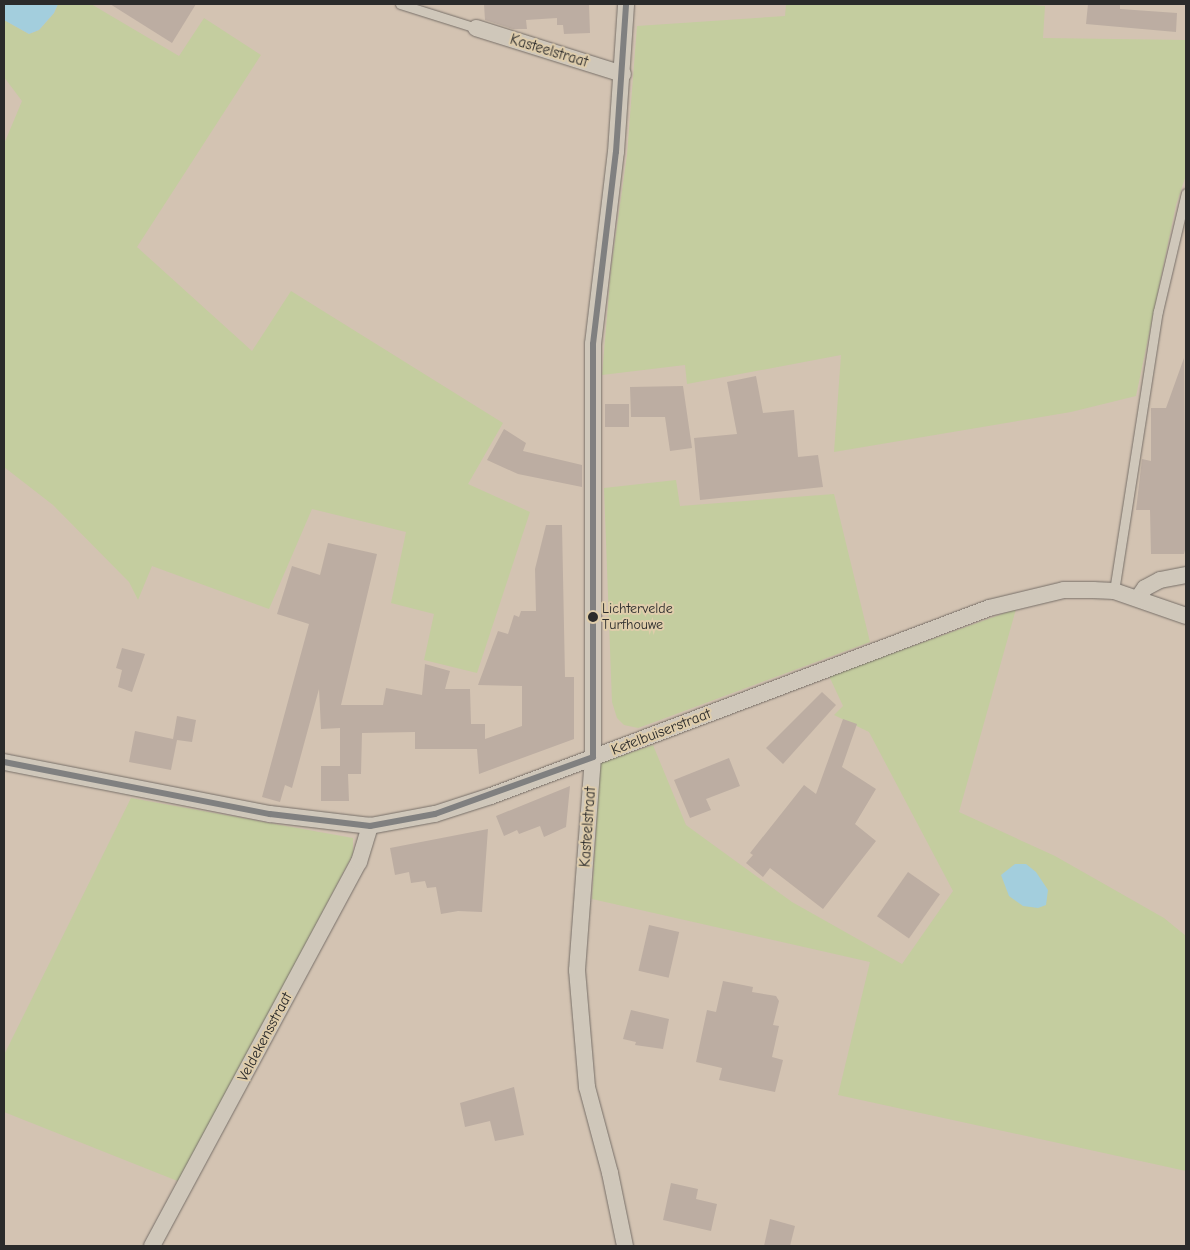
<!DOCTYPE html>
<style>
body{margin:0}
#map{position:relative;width:1190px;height:1250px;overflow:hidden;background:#d3c3b2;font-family:"Comic Neue",sans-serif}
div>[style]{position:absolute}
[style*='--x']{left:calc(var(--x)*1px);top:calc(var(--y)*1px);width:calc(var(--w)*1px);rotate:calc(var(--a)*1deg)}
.green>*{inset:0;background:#c4cd9f}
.water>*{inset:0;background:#a3cedd}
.building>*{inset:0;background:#bcada2;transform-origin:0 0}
.roads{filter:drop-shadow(0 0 1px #776f68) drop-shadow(0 0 1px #776f68)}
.service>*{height:9px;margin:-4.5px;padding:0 4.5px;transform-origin:4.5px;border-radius:4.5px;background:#cfc7ba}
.minor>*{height:16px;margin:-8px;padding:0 8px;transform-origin:8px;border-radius:8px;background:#cfc7ba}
.bus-1>*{height:6px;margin:-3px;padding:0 3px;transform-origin:3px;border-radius:3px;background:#808080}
.dots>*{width:14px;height:14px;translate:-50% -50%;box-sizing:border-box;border:2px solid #dfcdab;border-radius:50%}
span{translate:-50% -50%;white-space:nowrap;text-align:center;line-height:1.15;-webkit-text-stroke:4px #dfcdab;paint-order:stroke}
.bus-label{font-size:14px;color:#2b2b2b}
.left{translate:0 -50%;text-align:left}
.street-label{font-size:15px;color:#2b2b2b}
.frame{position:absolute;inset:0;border:5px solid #2b2b2b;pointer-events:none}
</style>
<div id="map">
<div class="green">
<div style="clip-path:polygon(58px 4px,91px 4px,179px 56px,204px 18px,261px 55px,137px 247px,252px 351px,291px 291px,503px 423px,468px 484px,530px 512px,477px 673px,424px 660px,434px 614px,391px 603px,406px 532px,312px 509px,269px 609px,152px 566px,138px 600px,129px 582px,53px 505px,4px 467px,4px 144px,22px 101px,4px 77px,4px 20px,29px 34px,39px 30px,54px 13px)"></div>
<div style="clip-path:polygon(786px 4px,1023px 4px,1045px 6px,1043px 38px,1186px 40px,1186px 175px,1176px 205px,1136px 396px,1071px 412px,834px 452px,841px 355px,687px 384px,685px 365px,602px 375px,611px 269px,627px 155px,637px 26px,785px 16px)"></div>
<div style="clip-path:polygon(676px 480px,680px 506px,834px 494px,870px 642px,660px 720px,638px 728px,624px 725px,617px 718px,612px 702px,604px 488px)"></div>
<div style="clip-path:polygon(1016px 609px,959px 812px,1055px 856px,1164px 918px,1186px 936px,1186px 1171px,838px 1095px,870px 962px,592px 899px,600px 763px,653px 745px,686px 825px,792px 902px,902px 964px,953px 891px,869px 732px,834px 715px,843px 706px,829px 676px)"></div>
<div style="clip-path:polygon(131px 798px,353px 838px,353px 854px,180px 1182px,4px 1112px,4px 1055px)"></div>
</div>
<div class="water">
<div style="clip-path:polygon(4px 4px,58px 4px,54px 13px,39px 30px,29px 34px,4px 20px)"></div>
<div style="clip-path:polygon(1015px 864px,1026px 864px,1036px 872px,1048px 890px,1046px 905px,1038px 908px,1023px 906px,1009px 896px,1001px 875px)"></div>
</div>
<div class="building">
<div style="clip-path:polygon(110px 4px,196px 4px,172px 43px)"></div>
<div style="clip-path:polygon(484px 4px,589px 4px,590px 33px,564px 34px,563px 25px,557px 25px,557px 18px,526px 20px,527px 29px,513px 29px,485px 20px)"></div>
<div style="clip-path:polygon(1088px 4px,1120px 4px,1120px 9px,1177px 13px,1176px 32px,1086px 24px)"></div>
<div style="clip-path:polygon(1184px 358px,1186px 546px,1184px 554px,1151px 554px,1150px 510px,1136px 510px,1142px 459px,1151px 461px,1151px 408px,1166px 408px)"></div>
<div style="clip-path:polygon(756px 376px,763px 413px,794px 410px,798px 457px,818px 455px,823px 487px,700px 500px,694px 438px,737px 434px,727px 382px)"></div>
<div style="clip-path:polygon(683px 386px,692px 448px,670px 451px,665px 417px,631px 417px,630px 387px)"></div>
<div style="left:605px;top:404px;width:24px;height:23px"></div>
<div style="clip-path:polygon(504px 429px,526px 443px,523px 451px,582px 465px,582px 487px,518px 474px,487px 460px)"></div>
<div style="clip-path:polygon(546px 525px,562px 525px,565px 677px,574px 677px,574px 739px,479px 774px,477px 749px,415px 749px,415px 732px,362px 733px,361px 774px,348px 774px,349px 801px,321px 801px,321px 766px,340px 766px,340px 728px,321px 729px,319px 689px,292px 788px,285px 785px,280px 802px,262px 797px,309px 624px,277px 614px,292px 566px,320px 575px,328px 543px,377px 554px,341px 705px,383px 705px,386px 688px,422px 695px,425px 664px,450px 671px,445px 689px,470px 689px,471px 724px,485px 724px,485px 739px,522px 726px,522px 686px,478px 685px,498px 631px,508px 634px,514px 615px,519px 617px,521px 611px,536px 611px,535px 569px)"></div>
<div style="clip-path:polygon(122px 648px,145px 654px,132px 692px,118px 687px,122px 670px,116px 668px)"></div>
<div style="clip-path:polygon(822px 692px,836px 705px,783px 764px,766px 748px)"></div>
<div style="clip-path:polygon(177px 716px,196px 720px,192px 742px,177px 740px,171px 770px,129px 762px,135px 731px,173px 739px)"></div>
<div style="clip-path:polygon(843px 719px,857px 724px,842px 767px,876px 789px,855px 824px,876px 841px,823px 909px,770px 868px,763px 877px,746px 863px,753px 855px,750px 853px,804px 785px,816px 794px)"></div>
<div style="clip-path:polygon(729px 758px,740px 786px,706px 799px,711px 810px,690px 818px,674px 780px)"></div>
<div style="clip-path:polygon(570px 786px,566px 827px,544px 837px,540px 826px,519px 834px,517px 830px,504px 836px,496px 816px)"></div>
<div style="clip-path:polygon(488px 829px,482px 912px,458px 911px,441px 914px,436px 887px,427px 888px,425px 881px,411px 883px,409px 872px,395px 875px,390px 848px)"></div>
<div style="left:908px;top:872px;width:39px;height:54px;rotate:35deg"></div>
<div style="left:649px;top:925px;width:31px;height:47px;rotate:13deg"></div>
<div style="clip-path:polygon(723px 981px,753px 987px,752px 992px,776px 996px,779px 1001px,773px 1025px,779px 1026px,772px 1057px,783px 1060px,775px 1092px,719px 1080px,722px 1068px,696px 1062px,707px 1010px,716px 1012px)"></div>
<div style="clip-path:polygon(631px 1010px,669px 1019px,663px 1049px,635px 1045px,636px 1042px,623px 1039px)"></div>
<div style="clip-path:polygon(514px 1087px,524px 1135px,495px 1141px,490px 1121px,465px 1127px,460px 1103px)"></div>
<div style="clip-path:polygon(671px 1183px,698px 1189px,696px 1199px,717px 1204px,711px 1231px,663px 1220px)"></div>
<div style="clip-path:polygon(770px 1219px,795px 1226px,790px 1246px,764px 1246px)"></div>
</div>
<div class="roads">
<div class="service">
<div style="--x:400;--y:4;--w:80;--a:17.5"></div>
<div style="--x:1114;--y:591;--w:283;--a:-81.1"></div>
<div style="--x:1158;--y:311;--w:121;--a:-76.7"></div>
</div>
<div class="minor">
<div style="--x:476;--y:28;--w:154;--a:17.4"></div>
<div style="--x:1138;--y:598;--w:12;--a:-55"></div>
<div style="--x:1145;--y:588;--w:17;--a:-28"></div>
<div style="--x:1160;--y:580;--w:26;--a:-11"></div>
<div style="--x:4;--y:762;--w:271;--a:11.1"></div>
<div style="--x:270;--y:814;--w:101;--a:6.8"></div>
<div style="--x:370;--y:826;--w:66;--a:-10.5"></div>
<div style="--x:435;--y:814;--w:59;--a:-17.8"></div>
<div style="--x:491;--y:796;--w:532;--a:-20.68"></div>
<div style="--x:989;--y:608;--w:77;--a:-13.5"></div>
<div style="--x:1064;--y:590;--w:29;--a:0"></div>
<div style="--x:1093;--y:590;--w:21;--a:3"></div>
<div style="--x:1114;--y:591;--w:76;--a:19.1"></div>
<div style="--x:152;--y:1246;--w:436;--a:-61.7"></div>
<div style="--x:359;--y:862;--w:38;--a:-73"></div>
<div style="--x:625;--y:1246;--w:75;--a:-101.6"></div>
<div style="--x:610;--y:1173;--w:89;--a:-105"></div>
<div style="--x:587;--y:1087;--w:117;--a:-94.9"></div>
<div style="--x:577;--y:970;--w:214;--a:-85.7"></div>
<div style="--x:593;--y:757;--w:413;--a:-90"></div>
<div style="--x:593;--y:344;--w:193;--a:-83.2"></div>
<div style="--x:616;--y:152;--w:148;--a:-86.1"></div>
</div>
</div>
<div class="bus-1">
<div style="--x:593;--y:757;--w:413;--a:-90"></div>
<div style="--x:593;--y:344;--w:193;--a:-83.2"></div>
<div style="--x:616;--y:152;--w:148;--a:-86.1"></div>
<div style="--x:4;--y:762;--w:271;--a:11.1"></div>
<div style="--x:270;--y:814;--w:101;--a:6.8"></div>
<div style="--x:370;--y:826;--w:66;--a:-10.5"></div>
<div style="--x:435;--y:814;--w:168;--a:-19.8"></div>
</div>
<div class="dots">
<div style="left:593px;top:617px;background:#2b2b2b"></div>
</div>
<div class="bus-label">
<span class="left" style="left:602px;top:617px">Lichtervelde<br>Turfhouwe</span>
</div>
<div class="street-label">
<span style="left:549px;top:51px;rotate:17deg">Kasteelstraat</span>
<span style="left:661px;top:732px;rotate:-21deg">Ketelbuiserstraat</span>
<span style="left:588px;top:827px;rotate:-86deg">Kasteelstraat</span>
<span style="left:265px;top:1037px;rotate:-62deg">Veldekensstraat</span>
</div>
<div class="frame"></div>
</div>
